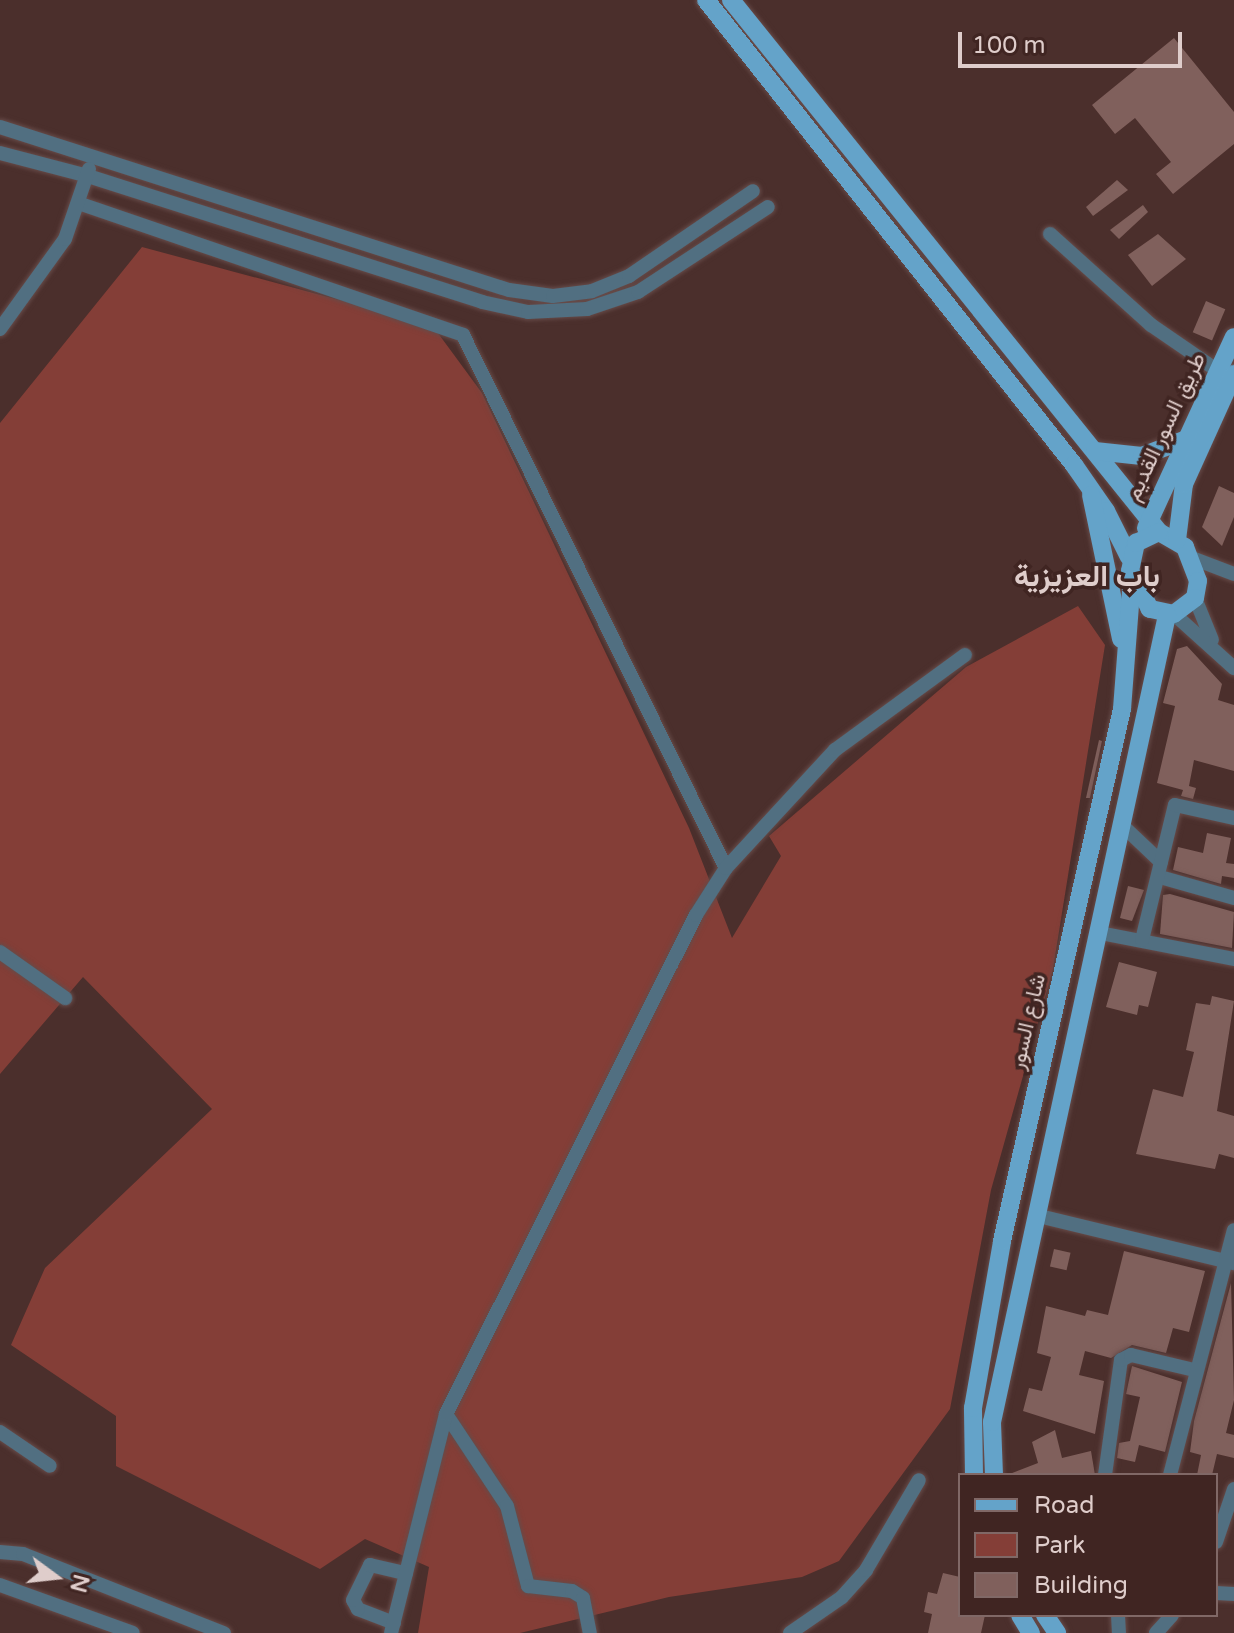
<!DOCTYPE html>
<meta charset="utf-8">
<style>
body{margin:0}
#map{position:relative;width:1234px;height:1633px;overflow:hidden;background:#4b2f2c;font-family:"Varela Round",Vazirmatn,sans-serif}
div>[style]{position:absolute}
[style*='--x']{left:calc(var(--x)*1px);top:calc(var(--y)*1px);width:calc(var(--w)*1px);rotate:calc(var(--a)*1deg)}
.green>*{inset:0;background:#843e37}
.building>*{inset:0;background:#80605c;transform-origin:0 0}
.roads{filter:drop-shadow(0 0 2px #664b49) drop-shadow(0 0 2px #664b49)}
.minor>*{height:14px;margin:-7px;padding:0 7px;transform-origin:7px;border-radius:7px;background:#516f81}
.major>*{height:18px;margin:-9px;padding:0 9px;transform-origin:9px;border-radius:9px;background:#64a3c9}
span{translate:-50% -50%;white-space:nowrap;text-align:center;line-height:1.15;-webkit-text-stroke:7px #402522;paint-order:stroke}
.street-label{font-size:22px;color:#dfcdcb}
.district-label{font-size:30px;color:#dfcdcb;font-weight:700}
.legend{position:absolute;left:958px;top:1473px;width:260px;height:144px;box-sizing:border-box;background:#402522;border:2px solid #806866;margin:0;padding:10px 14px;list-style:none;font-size:24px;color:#dfcdcb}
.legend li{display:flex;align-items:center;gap:16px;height:40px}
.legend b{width:40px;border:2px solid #806866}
.north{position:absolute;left:16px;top:1537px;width:80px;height:80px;-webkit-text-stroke:6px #402522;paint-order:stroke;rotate:105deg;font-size:22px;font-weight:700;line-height:32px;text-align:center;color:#dfcdcb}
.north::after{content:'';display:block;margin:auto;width:28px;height:36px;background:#dfcdcb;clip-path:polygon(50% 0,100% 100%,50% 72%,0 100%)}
.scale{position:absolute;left:958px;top:32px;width:224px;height:36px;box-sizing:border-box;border:4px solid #dfcdcb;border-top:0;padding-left:10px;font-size:24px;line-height:28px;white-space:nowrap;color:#dfcdcb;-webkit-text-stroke:6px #402522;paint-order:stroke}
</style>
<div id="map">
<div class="green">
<div style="clip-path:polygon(142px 247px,432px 325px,482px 393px,689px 828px,732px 938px,781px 856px,769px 836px,966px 667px,1078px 606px,1105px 645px,1053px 969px,991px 1190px,950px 1409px,839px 1561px,802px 1577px,669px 1597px,520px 1633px,418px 1633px,429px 1567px,365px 1539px,320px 1569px,116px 1466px,116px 1416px,11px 1345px,45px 1268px,212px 1109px,83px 977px,0 1074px,0 423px)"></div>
</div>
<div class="building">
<div style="clip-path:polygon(1174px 38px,1234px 112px,1234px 144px,1173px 194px,1156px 174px,1171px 162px,1135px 118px,1115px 134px,1092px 105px)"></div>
<div style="clip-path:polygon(1117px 180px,1128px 190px,1093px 216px,1086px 207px)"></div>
<div style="clip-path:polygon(1143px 205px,1148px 212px,1119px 239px,1110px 230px)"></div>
<div style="clip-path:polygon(1158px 234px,1186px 259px,1152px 286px,1128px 255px)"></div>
<div style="left:1206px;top:301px;width:21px;height:34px;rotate:23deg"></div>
<div style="clip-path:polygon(1219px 486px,1234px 493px,1234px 517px,1222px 546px,1202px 527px)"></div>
<div style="clip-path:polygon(1187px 646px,1222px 684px,1218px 700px,1234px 705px,1234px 771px,1194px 760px,1189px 786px,1196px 788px,1193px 799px,1181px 796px,1183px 790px,1157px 783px,1175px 706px,1163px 703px,1177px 649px)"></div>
<div style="clip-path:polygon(1099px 740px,1102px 741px,1090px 798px,1086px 798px)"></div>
<div style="clip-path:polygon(1207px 833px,1231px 838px,1226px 863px,1234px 864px,1234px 878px,1222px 876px,1221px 884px,1173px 870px,1178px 847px,1203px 853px)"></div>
<div style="clip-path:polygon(1128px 886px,1144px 890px,1132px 921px,1120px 918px)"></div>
<div style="clip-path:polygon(1170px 894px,1234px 912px,1232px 948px,1160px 934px,1163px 895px)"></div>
<div style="clip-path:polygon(1119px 962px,1157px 972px,1148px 1007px,1139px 1005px,1137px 1015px,1106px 1007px)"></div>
<div style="clip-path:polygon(1212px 996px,1234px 1001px,1217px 1111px,1234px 1116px,1234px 1158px,1219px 1154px,1215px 1169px,1136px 1154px,1153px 1089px,1183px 1097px,1194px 1052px,1186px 1050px,1196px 1003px,1210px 1005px)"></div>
<div style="left:1054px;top:1249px;width:17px;height:18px;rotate:13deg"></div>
<div style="clip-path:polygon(1124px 1251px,1205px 1271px,1189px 1332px,1173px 1328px,1166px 1353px,1132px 1345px,1111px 1358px,1085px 1351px,1079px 1375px,1104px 1381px,1095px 1434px,1023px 1411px,1029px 1388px,1042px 1391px,1051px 1357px,1037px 1353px,1046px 1306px,1085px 1316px,1087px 1310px,1108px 1315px)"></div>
<div style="clip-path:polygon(1231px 1283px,1234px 1400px,1226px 1433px,1234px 1435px,1234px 1458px,1217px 1454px,1212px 1475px,1197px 1475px,1201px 1455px,1190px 1452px,1194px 1421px)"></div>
<div style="clip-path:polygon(1132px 1366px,1182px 1382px,1165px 1452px,1139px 1445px,1135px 1462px,1117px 1458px,1119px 1443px,1130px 1441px,1140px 1397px,1126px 1394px)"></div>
<div style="clip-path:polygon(1055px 1430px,1062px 1458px,1099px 1449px,1091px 1451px,1095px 1475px,1007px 1475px,1038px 1463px,1032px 1442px)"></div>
<div style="clip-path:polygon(943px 1573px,960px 1577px,960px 1615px,985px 1615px,981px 1633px,928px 1633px,932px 1614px,924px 1612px,928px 1592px,937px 1594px)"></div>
</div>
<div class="roads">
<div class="minor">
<div style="--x:0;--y:127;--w:534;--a:17.76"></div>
<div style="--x:509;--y:290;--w:44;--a:7.8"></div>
<div style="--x:553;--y:296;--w:39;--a:-7"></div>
<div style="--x:592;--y:291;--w:40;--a:-22"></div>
<div style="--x:629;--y:276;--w:150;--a:-34.4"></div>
<div style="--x:0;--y:153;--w:91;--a:14.6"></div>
<div style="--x:88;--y:176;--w:414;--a:17.7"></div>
<div style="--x:482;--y:302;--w:47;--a:12.3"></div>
<div style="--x:528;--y:312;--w:59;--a:-2.9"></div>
<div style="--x:587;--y:309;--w:54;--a:-18.4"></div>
<div style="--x:638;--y:292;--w:155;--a:-33.2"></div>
<div style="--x:81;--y:204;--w:404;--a:18.9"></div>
<div style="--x:463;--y:335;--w:594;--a:63.74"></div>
<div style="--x:1050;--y:234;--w:136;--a:42"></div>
<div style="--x:1151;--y:325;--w:81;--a:34.5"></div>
<div style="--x:0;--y:329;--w:111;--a:-54.2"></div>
<div style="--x:65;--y:239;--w:74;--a:-71.1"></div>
<div style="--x:1192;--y:558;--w:45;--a:20.9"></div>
<div style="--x:1195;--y:598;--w:45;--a:68"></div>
<div style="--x:1174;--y:614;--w:81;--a:42"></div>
<div style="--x:1124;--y:827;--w:51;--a:43.4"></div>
<div style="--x:1160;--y:877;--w:77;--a:15.8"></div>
<div style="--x:1100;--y:933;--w:136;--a:11"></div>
<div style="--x:1142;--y:940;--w:139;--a:-76.3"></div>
<div style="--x:1175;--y:805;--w:60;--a:12.4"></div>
<div style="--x:0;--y:952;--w:80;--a:35.3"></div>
<div style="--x:1039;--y:1216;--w:201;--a:13.6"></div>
<div style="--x:446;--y:1414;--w:110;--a:56.5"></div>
<div style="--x:507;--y:1506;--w:83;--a:75.3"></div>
<div style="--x:528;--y:1586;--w:44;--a:6.5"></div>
<div style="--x:572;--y:1591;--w:13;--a:32"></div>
<div style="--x:583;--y:1598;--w:36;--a:79"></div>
<div style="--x:0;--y:1432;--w:60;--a:34.2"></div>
<div style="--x:1105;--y:1475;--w:116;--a:-82.1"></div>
<div style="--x:1121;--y:1360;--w:11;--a:-27"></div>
<div style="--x:1131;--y:1355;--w:65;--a:13.4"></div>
<div style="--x:1170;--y:1475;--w:253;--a:-75.4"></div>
<div style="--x:1216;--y:1542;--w:56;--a:-71.2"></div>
<div style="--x:0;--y:1552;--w:23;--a:5"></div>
<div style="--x:23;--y:1554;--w:216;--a:21.5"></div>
<div style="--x:0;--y:1585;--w:141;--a:19.8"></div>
<div style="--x:1216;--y:1593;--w:18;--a:3"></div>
<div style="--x:1118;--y:1615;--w:18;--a:87"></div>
<div style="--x:394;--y:1623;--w:39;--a:-159"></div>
<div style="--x:358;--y:1609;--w:10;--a:-119"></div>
<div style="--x:353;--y:1600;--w:39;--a:-64"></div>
<div style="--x:370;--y:1565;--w:37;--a:13"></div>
<div style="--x:391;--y:1633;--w:226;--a:-75.9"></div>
<div style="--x:446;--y:1414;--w:558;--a:-63.39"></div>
<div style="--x:696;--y:915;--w:56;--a:-57.4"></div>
<div style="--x:726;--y:868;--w:161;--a:-47.3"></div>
<div style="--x:835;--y:750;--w:161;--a:-36.2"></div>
<div style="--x:790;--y:1633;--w:63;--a:-34.7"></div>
<div style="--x:842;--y:1597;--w:36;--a:-48"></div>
<div style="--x:866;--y:1570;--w:104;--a:-59.5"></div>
<div style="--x:1156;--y:1633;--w:24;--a:-48"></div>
</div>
<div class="major">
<div style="--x:706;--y:0;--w:593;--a:51.64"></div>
<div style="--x:1074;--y:465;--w:56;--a:55.2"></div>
<div style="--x:1106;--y:511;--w:51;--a:63.4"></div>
<div style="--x:731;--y:0;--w:683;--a:51.18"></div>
<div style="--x:1095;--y:451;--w:47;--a:6.1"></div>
<div style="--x:1142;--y:456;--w:48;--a:-20.7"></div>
<div style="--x:1091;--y:495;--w:147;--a:78.2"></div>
<div style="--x:1146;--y:528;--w:210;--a:-65.3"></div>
<div style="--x:1159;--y:532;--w:30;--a:30"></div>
<div style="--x:1185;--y:547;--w:36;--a:69"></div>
<div style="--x:1198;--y:581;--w:17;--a:100"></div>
<div style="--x:1195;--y:598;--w:26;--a:143"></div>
<div style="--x:1174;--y:614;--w:25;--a:-168"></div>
<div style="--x:1150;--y:609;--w:43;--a:-117.8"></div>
<div style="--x:1130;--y:571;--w:29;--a:-78"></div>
<div style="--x:1136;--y:543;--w:25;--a:-26"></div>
<div style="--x:1177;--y:540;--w:56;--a:-82.9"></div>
<div style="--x:1184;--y:484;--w:121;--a:-65.6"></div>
<div style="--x:974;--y:1475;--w:67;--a:-90.9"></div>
<div style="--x:973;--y:1408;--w:169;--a:-80.1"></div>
<div style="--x:1002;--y:1241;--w:545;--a:-77.29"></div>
<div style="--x:1122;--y:709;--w:130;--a:-85.6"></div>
<div style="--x:994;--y:1475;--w:53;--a:-92.2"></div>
<div style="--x:992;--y:1422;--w:826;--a:-77.76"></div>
<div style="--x:1020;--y:1615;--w:21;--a:59"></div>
<div style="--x:1045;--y:1615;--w:22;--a:56"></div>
</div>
</div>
<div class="street-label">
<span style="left:1166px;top:427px;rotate:-65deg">طريق السور القديم</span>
<span style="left:1028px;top:1022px;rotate:-77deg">شارع السور</span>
</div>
<div class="district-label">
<span style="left:1087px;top:577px">باب العزيزية</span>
</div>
<ul class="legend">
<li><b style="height:10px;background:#64a3c9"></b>Road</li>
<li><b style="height:22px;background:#843e37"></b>Park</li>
<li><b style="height:22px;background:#80605c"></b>Building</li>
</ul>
<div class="north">N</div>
<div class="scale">100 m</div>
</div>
